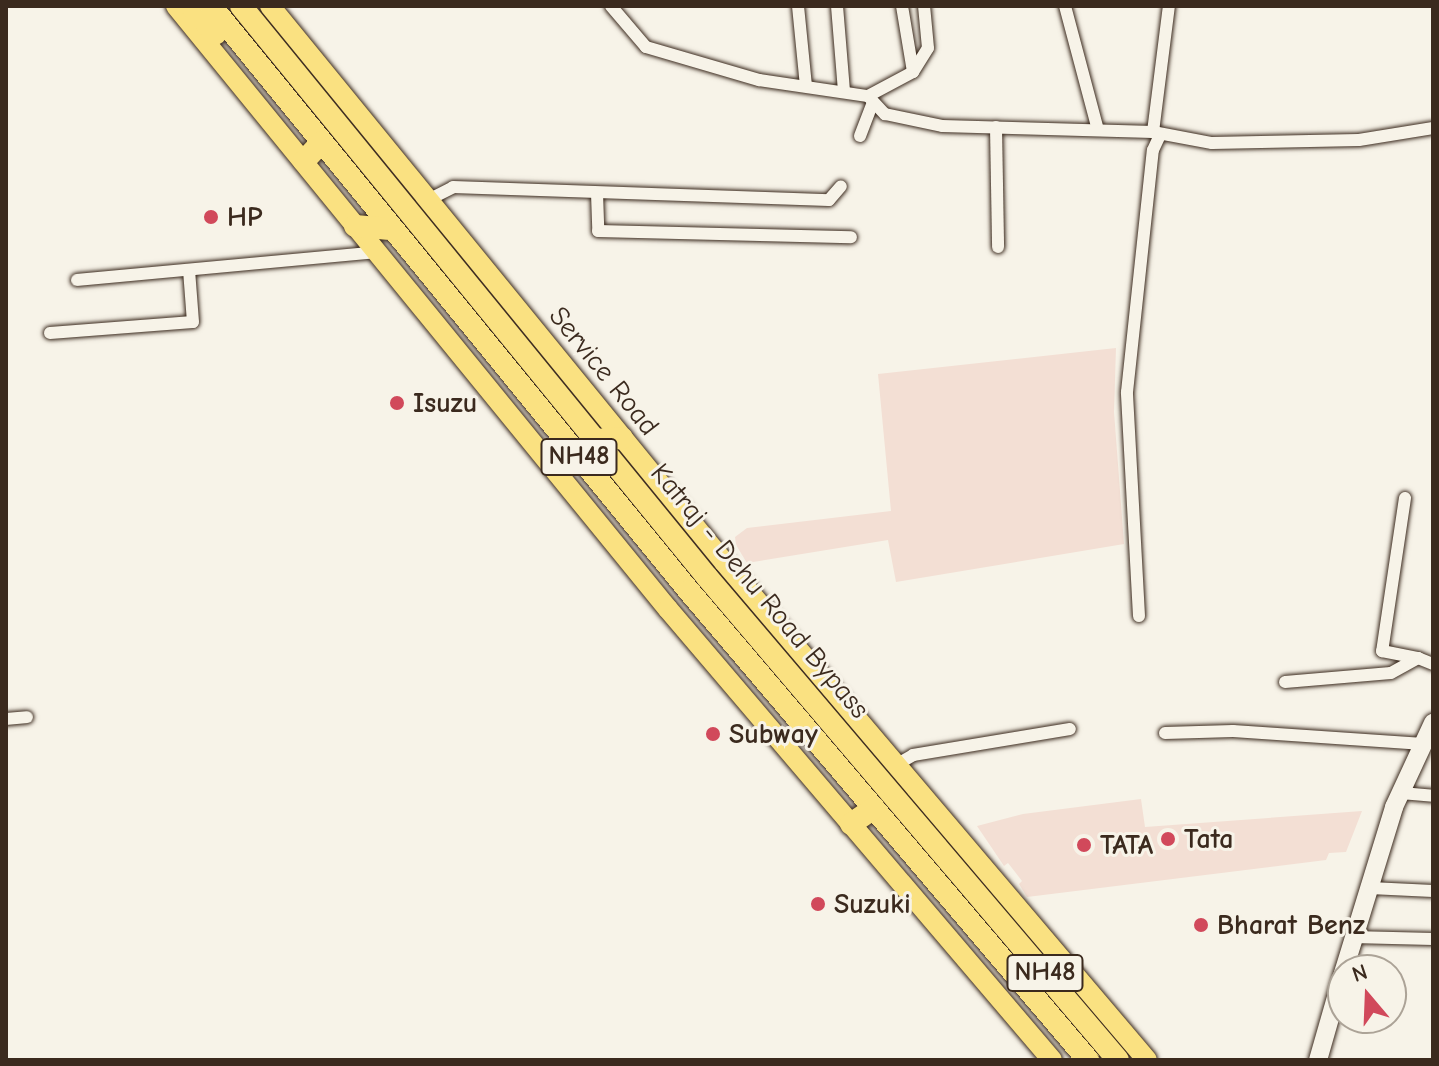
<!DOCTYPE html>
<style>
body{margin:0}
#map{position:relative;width:1439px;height:1066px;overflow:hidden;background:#f7f3e8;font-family:"Comic Neue",sans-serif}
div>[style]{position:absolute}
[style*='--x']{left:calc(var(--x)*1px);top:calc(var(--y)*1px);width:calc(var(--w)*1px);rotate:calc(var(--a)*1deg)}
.built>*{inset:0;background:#f3dfd4}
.roads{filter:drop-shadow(0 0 2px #3b2a1e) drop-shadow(0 0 2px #3b2a1e)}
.street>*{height:12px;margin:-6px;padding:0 6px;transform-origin:6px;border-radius:6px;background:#f7f3e8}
.secondary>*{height:18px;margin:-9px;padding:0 9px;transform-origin:9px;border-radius:9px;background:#f7f3e8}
.primary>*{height:20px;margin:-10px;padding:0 10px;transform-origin:10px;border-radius:10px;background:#fae181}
.highway>*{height:22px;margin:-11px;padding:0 11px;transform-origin:11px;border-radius:11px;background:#fae181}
.dots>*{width:22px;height:22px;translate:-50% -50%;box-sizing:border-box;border:4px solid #f7f3e8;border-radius:50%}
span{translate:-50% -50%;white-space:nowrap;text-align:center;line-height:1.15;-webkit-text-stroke:6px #f7f3e8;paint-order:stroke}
.shield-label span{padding:2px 6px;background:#f7f3e8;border:2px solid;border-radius:6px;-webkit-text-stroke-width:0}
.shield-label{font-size:26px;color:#3b2a1e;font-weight:700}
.poi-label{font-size:28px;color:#3b2a1e;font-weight:700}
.left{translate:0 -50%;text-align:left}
.street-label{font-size:28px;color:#3b2a1e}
.frame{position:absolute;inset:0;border:8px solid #3b2a1e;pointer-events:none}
.north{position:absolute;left:1327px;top:954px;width:80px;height:80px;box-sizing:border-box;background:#f7f3e8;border:2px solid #aca397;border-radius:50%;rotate:341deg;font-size:22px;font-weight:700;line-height:32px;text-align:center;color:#3b2a1e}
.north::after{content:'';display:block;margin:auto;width:28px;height:36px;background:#d1495b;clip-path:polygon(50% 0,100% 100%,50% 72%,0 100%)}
</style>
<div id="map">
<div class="built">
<div style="clip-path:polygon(1116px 348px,1114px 412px,1124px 544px,896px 582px,888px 540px,747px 563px,736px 545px,735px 537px,747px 528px,891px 511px,878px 374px)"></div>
<div style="clip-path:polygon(1141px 799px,1145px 827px,1362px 811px,1346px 852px,1329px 853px,1326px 860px,1027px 897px,1019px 884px,1022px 881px,1008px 863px,1004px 866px,977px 826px,1023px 814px)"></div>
</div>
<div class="roads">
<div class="street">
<div style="--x:611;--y:6;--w:54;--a:49.5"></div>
<div style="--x:646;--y:47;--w:118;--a:16.3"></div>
<div style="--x:759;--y:80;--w:110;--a:8.4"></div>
<div style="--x:868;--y:96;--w:25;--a:47"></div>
<div style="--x:885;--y:114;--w:58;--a:11.9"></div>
<div style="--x:942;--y:126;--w:211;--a:1.6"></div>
<div style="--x:1153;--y:132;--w:60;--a:10.6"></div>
<div style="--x:1212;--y:143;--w:147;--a:-1.2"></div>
<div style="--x:1359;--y:140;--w:75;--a:-9.2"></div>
<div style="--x:798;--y:6;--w:80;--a:84.3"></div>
<div style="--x:837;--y:6;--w:86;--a:85.3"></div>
<div style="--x:902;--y:6;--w:67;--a:80.5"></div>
<div style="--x:1065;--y:6;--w:128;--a:75.1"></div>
<div style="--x:868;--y:96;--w:51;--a:-28.1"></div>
<div style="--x:913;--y:72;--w:28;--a:-58"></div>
<div style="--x:928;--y:48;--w:42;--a:-95.4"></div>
<div style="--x:996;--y:127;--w:120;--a:89"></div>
<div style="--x:1153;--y:132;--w:127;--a:-82.8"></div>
<div style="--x:860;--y:136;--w:36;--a:-69"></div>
<div style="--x:597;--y:193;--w:38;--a:88"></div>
<div style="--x:598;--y:231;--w:253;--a:1.4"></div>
<div style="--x:428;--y:200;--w:28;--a:-27"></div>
<div style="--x:453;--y:187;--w:376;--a:2"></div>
<div style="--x:829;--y:200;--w:18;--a:-49"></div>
<div style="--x:77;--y:280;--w:301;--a:-5.3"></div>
<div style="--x:50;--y:333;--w:143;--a:-4.4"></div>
<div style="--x:193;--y:322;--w:52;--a:-94.4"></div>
<div style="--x:1405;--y:498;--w:155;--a:98.5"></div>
<div style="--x:1382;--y:651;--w:37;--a:11"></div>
<div style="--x:1139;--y:616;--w:224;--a:-93.1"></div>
<div style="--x:1127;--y:392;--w:243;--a:-83.9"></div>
<div style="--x:1153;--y:150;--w:17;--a:-65"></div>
<div style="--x:1285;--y:682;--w:106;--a:-4.9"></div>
<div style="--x:1391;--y:673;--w:31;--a:-29"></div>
<div style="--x:1418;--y:658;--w:16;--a:22"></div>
<div style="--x:6;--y:719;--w:21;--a:-5"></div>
<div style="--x:1165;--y:733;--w:68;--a:-1.7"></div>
<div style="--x:1233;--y:731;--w:191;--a:3.9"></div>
<div style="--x:896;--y:765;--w:20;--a:-30"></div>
<div style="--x:913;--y:755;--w:159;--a:-9.4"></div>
<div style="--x:1401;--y:793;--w:32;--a:5"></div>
<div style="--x:1370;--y:888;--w:63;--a:2.7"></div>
<div style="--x:1352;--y:937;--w:81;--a:1.4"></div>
</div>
<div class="secondary">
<div style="--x:1344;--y:970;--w:170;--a:-72.9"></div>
<div style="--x:1394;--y:807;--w:93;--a:-65.1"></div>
<div style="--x:1318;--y:1060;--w:91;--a:-74"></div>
</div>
<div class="primary">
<div style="--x:176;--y:6;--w:778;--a:50.79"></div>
<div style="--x:668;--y:609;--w:592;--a:49.59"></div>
<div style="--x:270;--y:6;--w:718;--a:50.77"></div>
<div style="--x:724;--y:562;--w:653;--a:49.66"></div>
</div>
<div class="highway">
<div style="--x:191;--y:6;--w:37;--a:49"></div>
<div style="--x:211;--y:6;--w:755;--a:50.75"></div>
<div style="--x:689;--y:591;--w:616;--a:49.61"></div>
<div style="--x:241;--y:6;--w:737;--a:50.78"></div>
<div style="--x:707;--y:577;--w:634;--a:49.6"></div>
<div style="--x:304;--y:161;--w:26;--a:-47"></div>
<div style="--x:355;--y:226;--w:38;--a:5"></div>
<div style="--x:595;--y:440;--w:27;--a:-4"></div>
<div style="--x:851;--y:824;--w:28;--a:-35"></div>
</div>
</div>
<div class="dots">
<div style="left:211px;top:217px;background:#d1495b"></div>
<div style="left:397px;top:403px;background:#d1495b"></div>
<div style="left:713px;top:734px;background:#d1495b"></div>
<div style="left:1168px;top:839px;background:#d1495b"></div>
<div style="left:1084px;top:845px;background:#d1495b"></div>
<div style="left:818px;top:904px;background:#d1495b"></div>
<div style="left:1201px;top:925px;background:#d1495b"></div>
</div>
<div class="shield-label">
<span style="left:579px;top:457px">NH48</span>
<span style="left:1045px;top:973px">NH48</span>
</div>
<div class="poi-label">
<span class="left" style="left:227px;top:217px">HP</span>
<span class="left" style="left:413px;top:403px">Isuzu</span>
<span class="left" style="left:729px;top:734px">Subway</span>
<span class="left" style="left:1184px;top:839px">Tata</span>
<span class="left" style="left:1100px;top:845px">TATA</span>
<span class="left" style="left:834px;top:904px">Suzuki</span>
<span class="left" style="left:1217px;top:925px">Bharat Benz</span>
</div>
<div class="street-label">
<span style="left:604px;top:371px;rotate:51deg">Service Road</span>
<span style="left:760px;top:591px;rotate:50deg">Katraj - Dehu Road Bypass</span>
</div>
<div class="frame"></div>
<div class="north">N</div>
</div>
